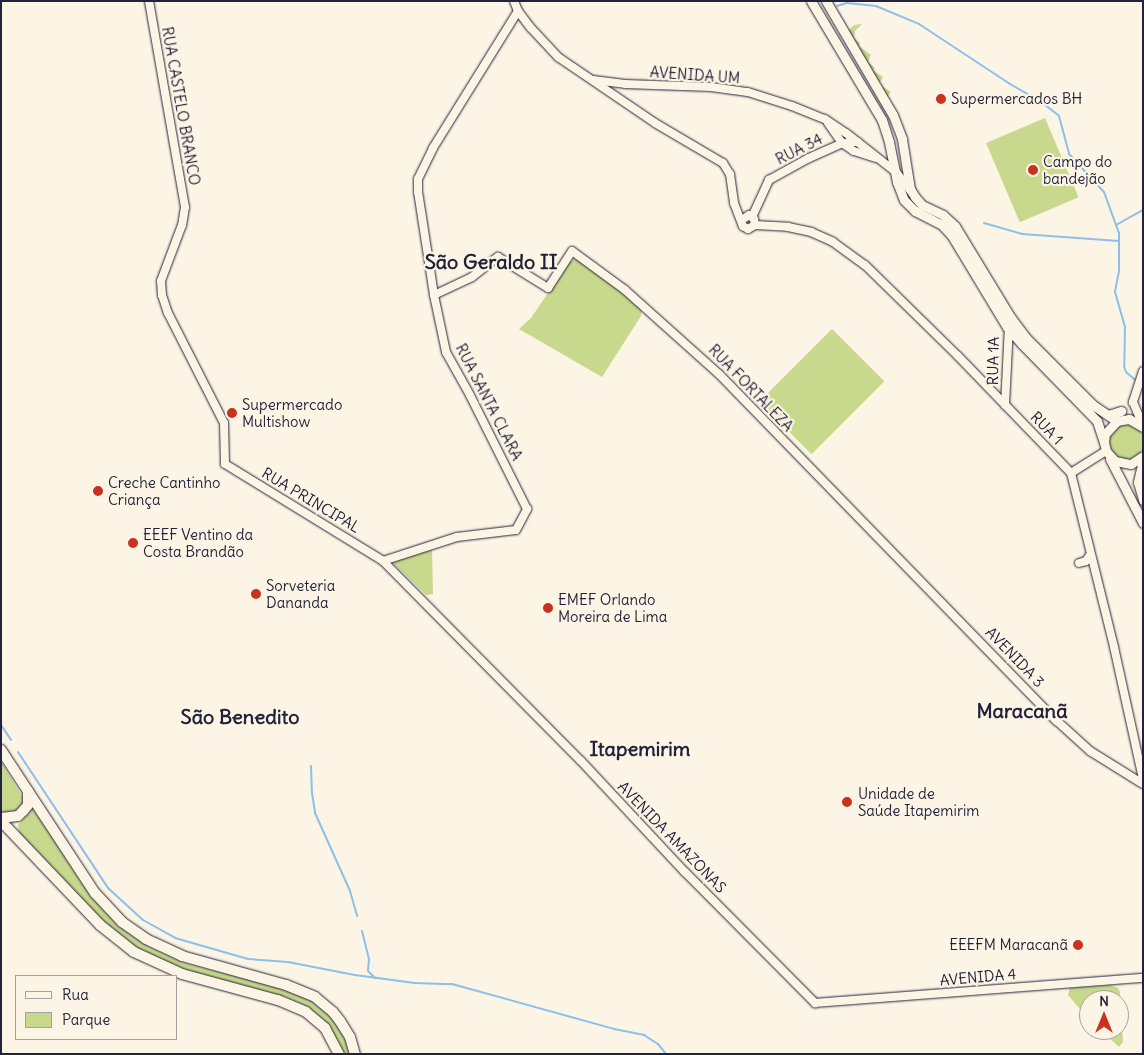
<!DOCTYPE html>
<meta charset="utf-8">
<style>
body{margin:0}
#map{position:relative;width:1144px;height:1055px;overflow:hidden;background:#fcf5e5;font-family:Delius,sans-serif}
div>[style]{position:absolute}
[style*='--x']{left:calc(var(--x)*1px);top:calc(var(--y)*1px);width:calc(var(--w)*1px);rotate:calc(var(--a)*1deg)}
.green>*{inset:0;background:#c8d88c;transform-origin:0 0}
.round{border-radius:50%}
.stream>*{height:2px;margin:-1px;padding:0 1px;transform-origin:1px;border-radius:1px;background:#8dbfe9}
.roads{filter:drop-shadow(0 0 1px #22223b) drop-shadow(0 0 1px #22223b)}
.tertiary>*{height:8px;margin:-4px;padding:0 4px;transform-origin:4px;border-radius:4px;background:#fcf5e5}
.secondary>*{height:9px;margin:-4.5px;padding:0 4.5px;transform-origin:4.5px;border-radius:4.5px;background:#fcf5e5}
.primary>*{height:10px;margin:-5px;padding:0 5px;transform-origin:5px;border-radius:5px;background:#fcf5e5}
.dots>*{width:14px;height:14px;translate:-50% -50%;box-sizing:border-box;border:2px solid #fcf5e5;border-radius:50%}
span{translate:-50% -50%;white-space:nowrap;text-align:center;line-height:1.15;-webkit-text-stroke:4.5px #fcf5e5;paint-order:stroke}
.street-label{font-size:15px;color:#22223b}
.poi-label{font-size:15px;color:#22223b}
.left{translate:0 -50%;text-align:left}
.right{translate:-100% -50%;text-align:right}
.district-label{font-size:20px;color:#22223b;font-weight:700}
.frame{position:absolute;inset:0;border:2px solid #22223b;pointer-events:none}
.legend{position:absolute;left:15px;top:975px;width:162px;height:65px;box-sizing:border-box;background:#fcf5e5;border:1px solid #a5a1a1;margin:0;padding:6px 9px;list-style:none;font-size:15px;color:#22223b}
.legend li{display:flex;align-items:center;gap:10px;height:25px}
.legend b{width:25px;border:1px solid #a5a1a1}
.north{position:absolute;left:1079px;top:990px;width:50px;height:50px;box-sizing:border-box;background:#fcf5e5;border:1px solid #a5a1a1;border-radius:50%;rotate:0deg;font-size:14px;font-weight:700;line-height:20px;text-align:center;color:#22223b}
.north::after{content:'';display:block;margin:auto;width:18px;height:22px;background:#c8321e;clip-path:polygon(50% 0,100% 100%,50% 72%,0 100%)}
</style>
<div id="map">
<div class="green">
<div style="clip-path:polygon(862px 24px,855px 31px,854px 38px,860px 43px,859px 46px,871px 55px,868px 62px,875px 68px,873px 70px,883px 77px,879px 84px,891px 92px,887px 97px,848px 31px,854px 25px)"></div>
<div style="left:1045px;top:118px;width:86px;height:64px;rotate:67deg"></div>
<div style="clip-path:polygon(575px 259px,584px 260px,642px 309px,641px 316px,602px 377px,519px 329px,531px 318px,569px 262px)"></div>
<div style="left:832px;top:329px;width:74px;height:103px;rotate:45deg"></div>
<div class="round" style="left:1108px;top:424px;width:36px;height:36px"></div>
<div style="clip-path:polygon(432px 549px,433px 594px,426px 595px,392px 562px)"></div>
<div style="clip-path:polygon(1px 762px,24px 799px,19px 811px,6px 814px,1px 811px)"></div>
<div style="clip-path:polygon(33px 808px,89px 894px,127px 932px,149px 947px,184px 963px,297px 992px,323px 1007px,342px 1030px,353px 1054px,344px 1054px,330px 1027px,317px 1014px,302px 1004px,286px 997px,194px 974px,145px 954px,112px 930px,19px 833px,18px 825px)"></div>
<div style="clip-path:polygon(1110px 985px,1118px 988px,1120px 992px,1123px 1042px,1119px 1047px,1100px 1030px,1119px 1030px,1119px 1000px,1089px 1000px,1089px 1020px,1068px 995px,1070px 988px)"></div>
</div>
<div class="stream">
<div style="--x:837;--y:6;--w:10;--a:-17"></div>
<div style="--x:847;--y:3;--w:29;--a:6"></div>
<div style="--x:876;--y:6;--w:47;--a:22.7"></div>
<div style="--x:919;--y:24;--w:109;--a:33.4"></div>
<div style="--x:1010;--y:84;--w:34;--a:30"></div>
<div style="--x:1040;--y:101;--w:24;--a:38"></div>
<div style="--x:1059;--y:116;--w:39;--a:75"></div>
<div style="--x:1069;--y:154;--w:52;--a:47.4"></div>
<div style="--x:1104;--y:192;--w:44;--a:69.9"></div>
<div style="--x:1119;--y:233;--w:38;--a:90"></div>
<div style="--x:1119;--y:271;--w:21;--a:101"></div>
<div style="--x:1115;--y:292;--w:36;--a:74"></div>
<div style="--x:1125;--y:327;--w:39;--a:91"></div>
<div style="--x:1124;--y:366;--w:6;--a:72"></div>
<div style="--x:1126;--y:372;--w:11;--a:41"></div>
<div style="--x:984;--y:223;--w:40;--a:16"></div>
<div style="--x:1022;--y:234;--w:97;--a:4.1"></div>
<div style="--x:1116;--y:225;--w:31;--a:-29"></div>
<div style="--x:1;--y:725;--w:18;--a:56"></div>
<div style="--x:18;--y:752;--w:163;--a:56.5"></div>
<div style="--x:108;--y:888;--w:47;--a:42.4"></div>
<div style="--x:143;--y:920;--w:37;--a:29"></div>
<div style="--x:175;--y:938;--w:76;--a:16"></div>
<div style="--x:248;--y:959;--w:40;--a:4.3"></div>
<div style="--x:288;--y:962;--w:68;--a:11"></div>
<div style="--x:355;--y:975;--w:60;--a:7.7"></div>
<div style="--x:414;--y:983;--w:38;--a:2"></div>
<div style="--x:452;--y:984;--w:168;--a:15.5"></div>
<div style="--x:614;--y:1029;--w:31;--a:11"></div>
<div style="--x:644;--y:1035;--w:17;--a:33"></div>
<div style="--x:658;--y:1044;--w:13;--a:51"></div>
<div style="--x:311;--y:766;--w:27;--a:88"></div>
<div style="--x:312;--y:793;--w:20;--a:81"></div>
<div style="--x:315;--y:813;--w:85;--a:65.8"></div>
<div style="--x:350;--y:891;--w:26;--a:74"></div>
<div style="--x:362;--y:931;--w:29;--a:76"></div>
<div style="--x:369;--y:959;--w:12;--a:95"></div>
<div style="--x:368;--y:971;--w:10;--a:45"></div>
</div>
<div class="roads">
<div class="tertiary">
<div style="--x:149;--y:1;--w:209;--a:80.1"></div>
<div style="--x:185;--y:207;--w:18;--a:99"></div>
<div style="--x:182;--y:225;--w:60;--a:110.6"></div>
<div style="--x:161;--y:281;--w:14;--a:86"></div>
<div style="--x:162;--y:295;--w:19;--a:72"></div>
<div style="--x:168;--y:313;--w:123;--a:63"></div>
<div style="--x:224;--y:423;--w:41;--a:88.6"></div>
<div style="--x:225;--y:464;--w:185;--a:31.5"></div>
<div style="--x:383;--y:561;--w:281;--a:45.3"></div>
<div style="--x:581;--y:761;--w:152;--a:46.9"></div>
<div style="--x:685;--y:872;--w:185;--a:45.2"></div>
<div style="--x:815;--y:1003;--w:329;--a:-4.4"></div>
<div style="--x:514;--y:1;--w:11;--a:68"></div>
<div style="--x:518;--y:11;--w:21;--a:53"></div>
<div style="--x:531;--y:28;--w:40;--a:47"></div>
<div style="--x:558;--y:57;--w:117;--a:34.2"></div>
<div style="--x:655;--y:123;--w:79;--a:30.5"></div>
<div style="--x:723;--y:163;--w:13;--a:58"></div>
<div style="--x:730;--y:174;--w:29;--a:82"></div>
<div style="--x:734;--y:203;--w:25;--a:69"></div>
<div style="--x:743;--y:226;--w:6;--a:31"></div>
<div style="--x:748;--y:229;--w:8;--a:-30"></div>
<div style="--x:755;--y:225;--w:6;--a:-99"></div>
<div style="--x:754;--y:219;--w:6;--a:-141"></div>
<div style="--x:749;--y:215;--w:9;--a:144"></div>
<div style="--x:593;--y:80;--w:32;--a:7"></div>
<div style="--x:625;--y:84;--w:86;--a:2"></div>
<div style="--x:711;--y:87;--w:37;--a:8"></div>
<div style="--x:748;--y:92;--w:46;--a:17.7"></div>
<div style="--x:792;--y:106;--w:35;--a:22"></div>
<div style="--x:825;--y:119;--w:25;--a:34"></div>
<div style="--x:846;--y:133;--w:63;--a:38"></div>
<div style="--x:896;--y:172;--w:23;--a:52"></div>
<div style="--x:828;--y:123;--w:24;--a:55"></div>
<div style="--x:842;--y:143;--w:14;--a:34"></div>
<div style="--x:854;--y:151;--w:22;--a:18"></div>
<div style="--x:752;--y:217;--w:41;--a:-65.3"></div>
<div style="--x:769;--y:180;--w:46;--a:-28.8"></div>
<div style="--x:809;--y:158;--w:36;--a:-24"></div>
<div style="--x:842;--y:143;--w:16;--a:-4"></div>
<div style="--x:755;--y:225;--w:33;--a:3"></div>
<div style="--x:788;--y:227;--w:24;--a:12"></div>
<div style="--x:811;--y:232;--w:24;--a:24"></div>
<div style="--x:833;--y:242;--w:39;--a:36"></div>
<div style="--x:865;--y:265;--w:130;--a:44.4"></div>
<div style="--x:958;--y:356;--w:163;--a:46"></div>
<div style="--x:1071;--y:473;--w:179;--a:76.1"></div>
<div style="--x:1114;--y:647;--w:135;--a:77.6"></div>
<div style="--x:434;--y:295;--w:42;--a:-25.3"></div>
<div style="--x:472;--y:277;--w:33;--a:-38"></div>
<div style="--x:498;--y:257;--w:59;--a:31.8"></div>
<div style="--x:548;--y:288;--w:44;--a:-57"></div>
<div style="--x:572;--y:251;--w:66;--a:36.3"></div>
<div style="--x:625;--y:290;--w:126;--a:41.8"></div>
<div style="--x:719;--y:374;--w:484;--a:45.8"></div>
<div style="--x:1057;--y:721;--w:45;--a:42.3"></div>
<div style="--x:1090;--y:751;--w:62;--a:31.9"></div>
<div style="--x:1143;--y:371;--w:33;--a:108"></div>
<div style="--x:1133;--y:402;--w:25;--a:67"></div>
<div style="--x:1005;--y:405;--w:79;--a:-87.1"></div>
<div style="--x:1071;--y:473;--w:41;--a:-32.2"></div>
<div style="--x:383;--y:561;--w:78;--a:-18"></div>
<div style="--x:457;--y:537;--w:59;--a:-6.8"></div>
<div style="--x:516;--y:530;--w:24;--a:-62"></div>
<div style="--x:527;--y:509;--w:127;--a:-116.6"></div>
<div style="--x:470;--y:395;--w:49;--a:-119.2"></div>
<div style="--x:446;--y:352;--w:58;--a:-101.9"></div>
<div style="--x:434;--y:295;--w:104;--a:-98.8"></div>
<div style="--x:418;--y:192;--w:13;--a:-90"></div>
<div style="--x:418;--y:179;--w:34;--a:-64"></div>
<div style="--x:433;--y:148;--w:161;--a:-58.2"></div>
<div style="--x:1079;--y:563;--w:7;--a:-16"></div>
<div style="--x:1086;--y:561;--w:7;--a:-56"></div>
</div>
<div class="secondary">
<div style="--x:811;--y:1;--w:139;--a:59.2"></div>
<div style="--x:882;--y:120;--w:23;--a:72"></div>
<div style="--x:889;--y:142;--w:41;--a:78.7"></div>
<div style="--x:897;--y:182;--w:19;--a:69"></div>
<div style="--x:904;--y:200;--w:16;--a:45"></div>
<div style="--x:915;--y:211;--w:29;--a:27"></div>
<div style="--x:941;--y:224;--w:16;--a:47"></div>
<div style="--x:952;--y:236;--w:106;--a:58.9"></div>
<div style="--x:1007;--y:327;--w:23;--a:49"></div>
<div style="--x:1022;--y:344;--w:107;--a:45.8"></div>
<div style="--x:1097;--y:421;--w:22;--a:72"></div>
<div style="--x:826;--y:1;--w:132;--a:59.6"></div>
<div style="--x:893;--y:115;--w:26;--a:69"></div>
<div style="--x:902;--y:139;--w:51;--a:80.9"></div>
<div style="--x:910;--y:189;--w:9;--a:58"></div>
<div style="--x:915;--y:197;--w:11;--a:49"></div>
<div style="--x:922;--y:205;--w:23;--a:25"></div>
<div style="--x:943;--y:215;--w:16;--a:43"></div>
<div style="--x:955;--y:226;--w:108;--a:58.7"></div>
<div style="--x:1011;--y:318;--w:25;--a:53"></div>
<div style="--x:1026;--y:338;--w:95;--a:45"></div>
<div style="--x:1093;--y:405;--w:29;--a:34"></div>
<div style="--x:1108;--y:415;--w:14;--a:-17"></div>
<div style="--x:1143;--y:427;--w:16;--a:-150"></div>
<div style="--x:1129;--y:419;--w:12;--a:171"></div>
<div style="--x:1117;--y:421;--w:18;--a:133"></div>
<div style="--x:1105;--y:434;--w:8;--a:97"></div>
<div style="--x:1104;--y:442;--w:9;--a:77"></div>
<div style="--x:1106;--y:451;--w:13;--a:48"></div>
<div style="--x:1115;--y:461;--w:16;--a:11"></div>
<div style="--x:1131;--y:464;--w:14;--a:-34"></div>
<div style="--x:1110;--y:459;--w:72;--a:62.7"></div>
<div style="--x:1143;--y:460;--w:23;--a:103"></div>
<div style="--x:1138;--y:482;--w:19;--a:74"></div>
</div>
<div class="primary">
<div style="--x:1;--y:750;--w:171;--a:56.7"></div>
<div style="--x:95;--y:893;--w:40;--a:47"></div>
<div style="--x:122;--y:922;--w:29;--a:35"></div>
<div style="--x:146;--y:939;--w:40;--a:25"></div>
<div style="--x:182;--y:956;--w:108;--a:15.6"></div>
<div style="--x:286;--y:985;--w:31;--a:22"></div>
<div style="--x:315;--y:997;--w:23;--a:40"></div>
<div style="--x:333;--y:1012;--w:11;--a:52"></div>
<div style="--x:340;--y:1021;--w:19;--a:58"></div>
<div style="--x:350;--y:1037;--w:18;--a:74"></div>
<div style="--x:1;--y:818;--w:17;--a:-7"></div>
<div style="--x:18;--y:816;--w:7;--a:-45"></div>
<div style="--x:23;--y:811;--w:8;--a:-50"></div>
<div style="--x:28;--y:805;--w:14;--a:-90"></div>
<div style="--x:1;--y:821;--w:144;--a:46.4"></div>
<div style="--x:100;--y:925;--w:43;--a:38.5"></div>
<div style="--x:134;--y:952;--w:53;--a:24.6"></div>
<div style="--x:182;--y:974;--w:99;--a:15.2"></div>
<div style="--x:278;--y:1000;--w:30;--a:23"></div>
<div style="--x:306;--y:1012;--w:25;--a:40"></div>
<div style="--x:325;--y:1028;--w:30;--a:62"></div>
</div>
</div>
<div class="dots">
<div style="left:941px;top:99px;background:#c8321e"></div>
<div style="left:1033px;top:170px;background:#c8321e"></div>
<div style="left:232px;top:413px;background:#c8321e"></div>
<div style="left:98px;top:491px;background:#c8321e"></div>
<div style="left:133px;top:543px;background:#c8321e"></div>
<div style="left:256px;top:594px;background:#c8321e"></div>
<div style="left:548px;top:608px;background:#c8321e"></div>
<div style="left:847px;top:802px;background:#c8321e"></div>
<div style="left:1078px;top:945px;background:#c8321e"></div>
</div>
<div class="street-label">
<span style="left:695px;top:75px;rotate:4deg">AVENIDA UM</span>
<span style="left:181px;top:106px;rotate:80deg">RUA CASTELO BRANCO</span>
<span style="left:799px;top:149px;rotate:-27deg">RUA 34</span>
<span style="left:993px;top:361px;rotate:-89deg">RUA 1A</span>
<span style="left:751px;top:388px;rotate:46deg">RUA FORTALEZA</span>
<span style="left:489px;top:402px;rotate:63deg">RUA SANTA CLARA</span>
<span style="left:1047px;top:428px;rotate:46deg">RUA 1</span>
<span style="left:311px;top:500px;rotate:31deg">RUA PRINCIPAL</span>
<span style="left:1015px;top:657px;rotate:46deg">AVENIDA 3</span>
<span style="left:672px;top:837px;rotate:46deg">AVENIDA AMAZONAS</span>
<span style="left:978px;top:977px;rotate:-5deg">AVENIDA 4</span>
</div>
<div class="poi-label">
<span class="left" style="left:951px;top:99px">Supermercados BH</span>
<span class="left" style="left:1043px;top:170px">Campo do<br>bandejão</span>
<span class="left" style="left:242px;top:413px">Supermercado<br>Multishow</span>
<span class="left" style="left:108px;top:491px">Creche Cantinho<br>Criança</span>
<span class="left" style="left:143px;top:543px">EEEF Ventino da<br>Costa Brandão</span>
<span class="left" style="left:266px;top:594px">Sorveteria<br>Dananda</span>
<span class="left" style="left:558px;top:608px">EMEF Orlando<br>Moreira de Lima</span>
<span class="left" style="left:858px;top:802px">Unidade de<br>Saúde Itapemirim</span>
<span class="right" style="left:1068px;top:945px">EEEFM Maracanã</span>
</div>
<div class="district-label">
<span style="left:491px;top:261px">São Geraldo II</span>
<span style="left:1022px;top:710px">Maracanã</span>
<span style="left:240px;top:716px">São Benedito</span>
<span style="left:640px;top:748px">Itapemirim</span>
</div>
<div class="frame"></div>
<ul class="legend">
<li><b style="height:6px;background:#fcf5e5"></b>Rua</li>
<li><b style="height:14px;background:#c8d88c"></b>Parque</li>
</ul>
<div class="north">N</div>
</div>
